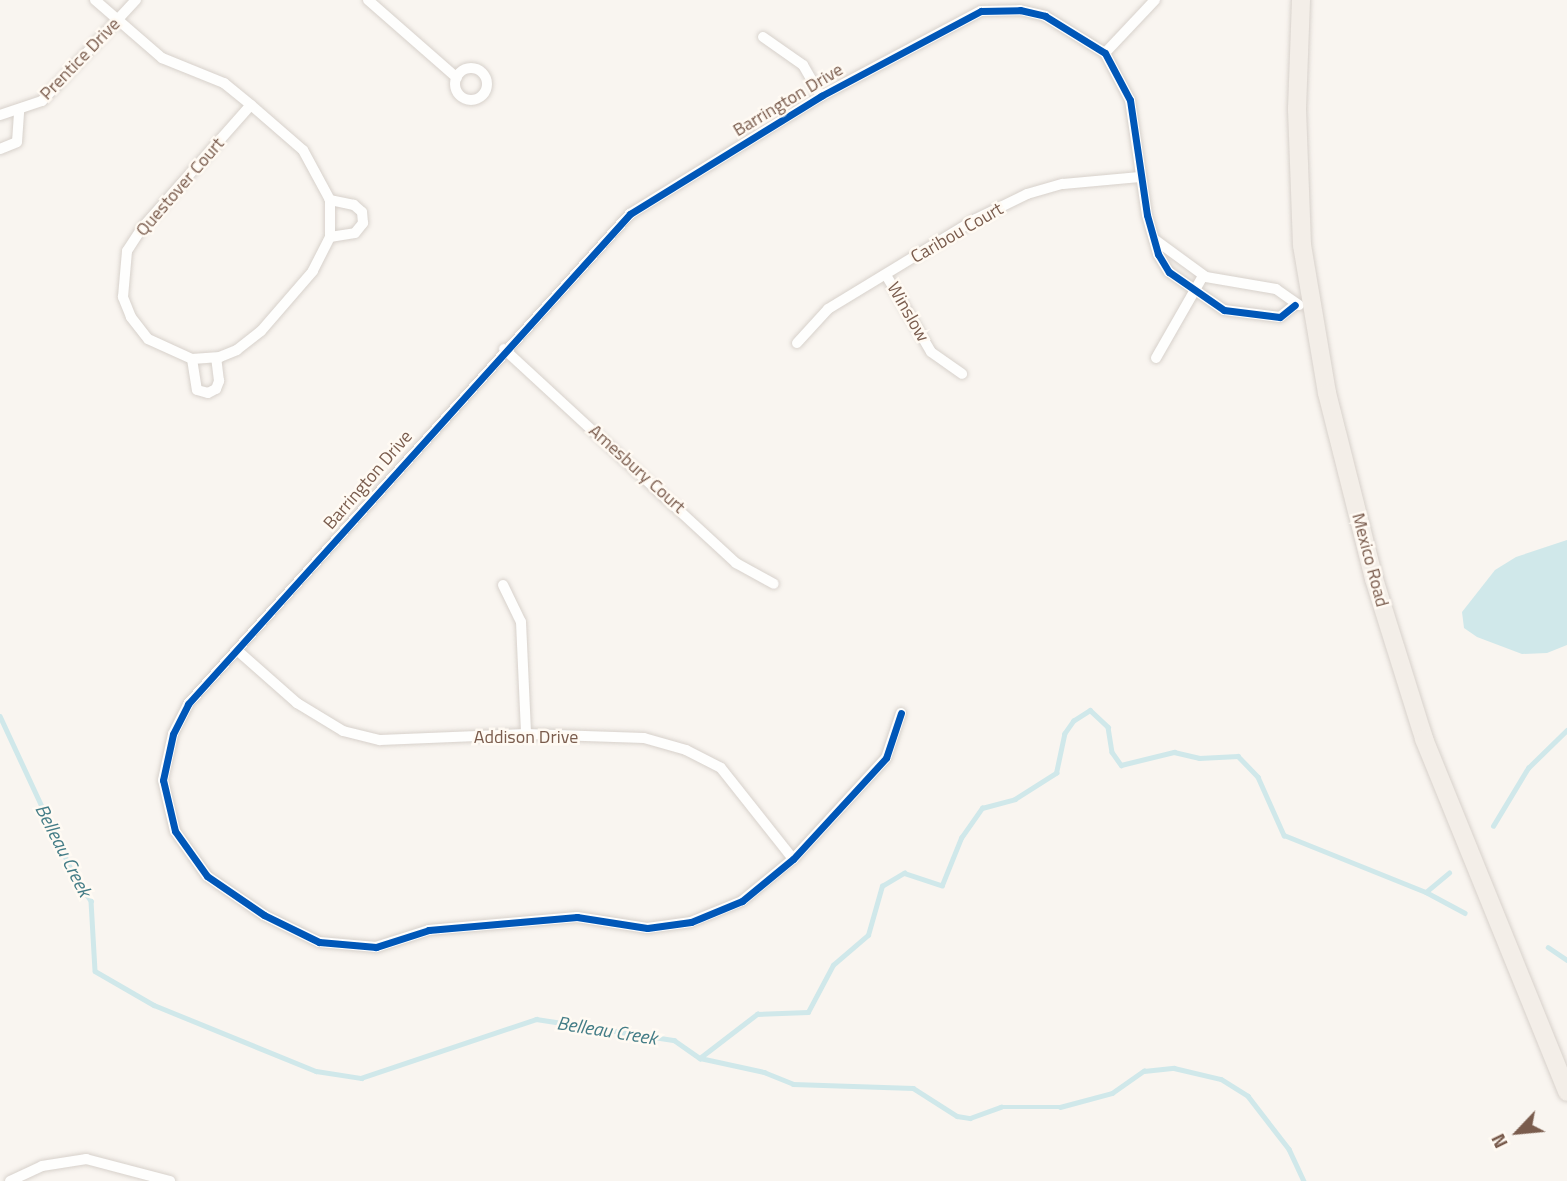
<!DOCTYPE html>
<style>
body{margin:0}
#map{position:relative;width:1567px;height:1181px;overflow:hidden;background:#f9f5f0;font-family:"Titillium Web",sans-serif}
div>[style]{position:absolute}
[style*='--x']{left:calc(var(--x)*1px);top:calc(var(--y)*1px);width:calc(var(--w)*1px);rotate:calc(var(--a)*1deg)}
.water>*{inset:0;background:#d0e8ea}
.stream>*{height:4.5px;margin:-2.25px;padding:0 2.25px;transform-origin:2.25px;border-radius:2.25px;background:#d0e8ea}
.roads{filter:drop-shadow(0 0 2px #d7d1cb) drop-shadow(0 0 2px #d7d1cb)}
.street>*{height:10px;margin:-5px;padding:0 5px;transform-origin:5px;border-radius:5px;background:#fefefd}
.street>.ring{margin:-5px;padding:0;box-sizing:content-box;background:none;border:10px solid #fefefd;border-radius:50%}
.primary>*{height:18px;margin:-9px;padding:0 9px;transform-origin:9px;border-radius:9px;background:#f3eee8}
.cycleway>*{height:7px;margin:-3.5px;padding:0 3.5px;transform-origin:3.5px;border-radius:3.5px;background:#0057b8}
span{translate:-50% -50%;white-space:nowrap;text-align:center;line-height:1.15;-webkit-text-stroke:5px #fffaf3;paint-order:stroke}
.street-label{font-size:18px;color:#7a5c4d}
.water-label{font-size:19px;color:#437c86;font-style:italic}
.north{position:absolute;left:1483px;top:1097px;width:70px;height:70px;-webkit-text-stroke:5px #fffaf3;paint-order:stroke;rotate:244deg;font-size:19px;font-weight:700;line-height:28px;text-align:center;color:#7a5c4d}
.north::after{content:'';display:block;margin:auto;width:24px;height:32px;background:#7a5c4d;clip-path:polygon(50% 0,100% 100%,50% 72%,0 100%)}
</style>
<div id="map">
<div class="water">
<div style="clip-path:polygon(1567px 540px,1567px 645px,1547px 653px,1522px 654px,1477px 637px,1464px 628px,1462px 612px,1495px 570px,1516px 557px)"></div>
</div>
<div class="stream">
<div style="--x:0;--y:716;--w:181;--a:65.1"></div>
<div style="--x:76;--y:880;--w:26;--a:54"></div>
<div style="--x:91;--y:901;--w:70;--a:86.7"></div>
<div style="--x:95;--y:971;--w:68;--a:30"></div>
<div style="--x:154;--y:1005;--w:175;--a:22.2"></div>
<div style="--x:316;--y:1071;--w:46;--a:8.8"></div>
<div style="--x:361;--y:1078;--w:185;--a:-18.6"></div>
<div style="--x:536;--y:1019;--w:140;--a:8.7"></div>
<div style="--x:674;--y:1040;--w:32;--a:35"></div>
<div style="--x:700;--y:1058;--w:66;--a:12.3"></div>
<div style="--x:764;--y:1072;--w:31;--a:22"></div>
<div style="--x:793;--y:1084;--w:120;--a:1.9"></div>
<div style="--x:913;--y:1088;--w:52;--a:32.5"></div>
<div style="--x:957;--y:1116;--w:13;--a:9"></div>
<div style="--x:970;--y:1118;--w:33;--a:-20"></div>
<div style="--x:1001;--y:1107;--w:59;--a:0"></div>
<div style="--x:1060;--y:1107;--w:54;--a:-15.1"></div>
<div style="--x:1112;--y:1093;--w:39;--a:-35"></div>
<div style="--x:1144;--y:1071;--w:30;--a:-6"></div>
<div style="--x:1174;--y:1068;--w:48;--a:13.2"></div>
<div style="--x:1221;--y:1079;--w:32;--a:32"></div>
<div style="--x:1248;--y:1096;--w:67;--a:52.3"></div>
<div style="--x:1289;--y:1149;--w:35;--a:65"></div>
<div style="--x:1493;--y:826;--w:68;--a:-58.9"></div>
<div style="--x:1528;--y:768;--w:54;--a:-44.3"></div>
<div style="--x:1426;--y:892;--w:30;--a:-40"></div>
<div style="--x:1548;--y:947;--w:23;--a:34"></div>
<div style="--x:701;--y:1057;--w:71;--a:-37.5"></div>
<div style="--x:757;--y:1014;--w:51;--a:-2.2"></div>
<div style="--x:808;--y:1012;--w:53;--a:-62"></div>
<div style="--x:833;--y:965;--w:46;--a:-40.6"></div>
<div style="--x:868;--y:935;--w:51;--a:-74.1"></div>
<div style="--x:882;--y:886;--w:26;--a:-31"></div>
<div style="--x:904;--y:873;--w:40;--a:18"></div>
<div style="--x:942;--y:885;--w:51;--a:-68"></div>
<div style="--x:961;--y:838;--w:37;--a:-55"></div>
<div style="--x:982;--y:808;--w:34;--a:-15"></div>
<div style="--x:1015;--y:799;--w:49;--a:-32.4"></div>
<div style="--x:1056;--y:773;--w:40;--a:-78"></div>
<div style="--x:1064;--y:734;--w:16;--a:-55"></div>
<div style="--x:1073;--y:721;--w:20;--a:-33"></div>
<div style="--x:1090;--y:710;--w:25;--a:43"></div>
<div style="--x:1108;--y:727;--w:25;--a:81"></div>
<div style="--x:1112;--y:752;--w:16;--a:55"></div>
<div style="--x:1121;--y:765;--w:55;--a:-13.8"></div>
<div style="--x:1174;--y:752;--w:26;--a:13"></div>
<div style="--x:1199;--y:758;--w:39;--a:-3"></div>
<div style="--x:1238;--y:756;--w:29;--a:46"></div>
<div style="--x:1258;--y:777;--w:64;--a:65.9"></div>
<div style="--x:1284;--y:835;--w:153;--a:21.9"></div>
<div style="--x:1426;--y:892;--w:44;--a:28.3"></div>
</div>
<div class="roads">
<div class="street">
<div style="--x:95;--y:0;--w:89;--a:40.9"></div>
<div style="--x:162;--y:58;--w:67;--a:22"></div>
<div style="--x:224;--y:83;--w:35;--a:39"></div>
<div style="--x:251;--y:105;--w:69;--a:40.9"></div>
<div style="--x:303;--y:150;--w:57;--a:61.6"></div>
<div style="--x:330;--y:200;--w:37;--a:90"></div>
<div style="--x:330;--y:237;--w:38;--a:117"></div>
<div style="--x:313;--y:271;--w:79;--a:130.9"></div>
<div style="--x:261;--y:331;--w:31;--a:142"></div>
<div style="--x:237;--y:350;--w:18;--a:158"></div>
<div style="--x:220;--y:357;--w:28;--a:176"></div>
<div style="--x:192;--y:359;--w:48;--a:-155.6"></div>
<div style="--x:148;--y:339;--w:28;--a:-128"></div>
<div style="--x:131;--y:317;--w:22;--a:-112"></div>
<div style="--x:123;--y:297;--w:46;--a:-85"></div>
<div style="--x:127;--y:251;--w:27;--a:-57"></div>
<div style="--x:142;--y:228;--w:164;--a:-48.5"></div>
<div style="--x:368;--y:0;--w:118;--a:41.2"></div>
<div style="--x:763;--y:37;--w:49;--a:35"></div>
<div style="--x:803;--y:65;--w:36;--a:60"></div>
<div style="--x:1105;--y:53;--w:73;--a:-46.7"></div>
<div class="ring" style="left:455px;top:68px;width:22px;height:22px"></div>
<div style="--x:0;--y:115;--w:44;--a:-18.4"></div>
<div style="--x:42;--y:101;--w:138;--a:-47.1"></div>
<div style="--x:0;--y:149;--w:18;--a:-22"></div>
<div style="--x:17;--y:142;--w:30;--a:-86"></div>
<div style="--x:330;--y:237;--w:25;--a:-9"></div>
<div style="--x:355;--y:233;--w:13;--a:-51"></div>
<div style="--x:363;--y:223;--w:11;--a:-95"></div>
<div style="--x:362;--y:212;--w:11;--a:-139"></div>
<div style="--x:354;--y:205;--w:25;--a:-168"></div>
<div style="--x:1154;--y:239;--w:64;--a:36.2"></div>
<div style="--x:1206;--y:277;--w:71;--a:9.7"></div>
<div style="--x:1276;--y:289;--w:28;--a:35"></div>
<div style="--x:886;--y:275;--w:89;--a:59.7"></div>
<div style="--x:931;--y:352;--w:38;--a:35"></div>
<div style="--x:797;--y:343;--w:46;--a:-47.6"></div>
<div style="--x:828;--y:309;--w:173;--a:-31.3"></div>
<div style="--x:976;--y:219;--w:57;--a:-26.1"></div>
<div style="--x:1027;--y:194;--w:37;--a:-16"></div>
<div style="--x:1063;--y:184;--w:77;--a:-5.2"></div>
<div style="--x:504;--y:349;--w:316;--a:42.7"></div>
<div style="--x:736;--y:563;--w:43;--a:28.9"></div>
<div style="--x:1156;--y:358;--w:95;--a:-60.2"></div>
<div style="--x:192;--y:359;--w:31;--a:81"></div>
<div style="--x:197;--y:390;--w:11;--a:15"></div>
<div style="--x:208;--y:393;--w:9;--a:-27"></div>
<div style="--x:216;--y:389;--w:9;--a:-69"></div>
<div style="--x:219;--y:381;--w:23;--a:-97"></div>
<div style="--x:503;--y:585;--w:41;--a:64.1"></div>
<div style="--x:521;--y:622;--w:112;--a:87.4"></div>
<div style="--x:238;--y:651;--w:79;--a:41.4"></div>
<div style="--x:297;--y:703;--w:54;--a:31.3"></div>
<div style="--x:343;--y:731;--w:38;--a:14"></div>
<div style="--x:380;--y:740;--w:146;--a:-2.4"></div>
<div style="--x:526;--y:734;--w:118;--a:1.9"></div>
<div style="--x:644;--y:738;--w:44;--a:15.9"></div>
<div style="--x:686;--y:750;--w:39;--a:27"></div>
<div style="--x:721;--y:768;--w:116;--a:51.6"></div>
<div style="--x:901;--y:713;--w:47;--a:108.4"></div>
<div style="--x:886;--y:758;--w:137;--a:132.6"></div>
<div style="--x:793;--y:859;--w:66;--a:140.5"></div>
<div style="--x:742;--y:901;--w:55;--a:157.6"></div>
<div style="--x:691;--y:922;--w:44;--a:172.2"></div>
<div style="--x:647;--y:928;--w:71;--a:-171.1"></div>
<div style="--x:577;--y:917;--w:149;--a:175"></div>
<div style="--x:429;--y:930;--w:56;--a:162.2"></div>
<div style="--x:376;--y:947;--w:57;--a:-175"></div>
<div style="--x:319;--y:942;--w:61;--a:-153.9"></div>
<div style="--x:264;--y:915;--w:69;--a:-145.6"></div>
<div style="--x:207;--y:876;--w:55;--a:-125.4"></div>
<div style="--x:175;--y:831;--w:52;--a:-103.2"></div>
<div style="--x:163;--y:780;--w:47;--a:-77.7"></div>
<div style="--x:173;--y:734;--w:34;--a:-63"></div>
<div style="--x:188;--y:704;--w:660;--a:-47.95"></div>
<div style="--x:630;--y:214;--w:225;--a:-31.7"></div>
<div style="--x:821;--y:96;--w:181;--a:-28"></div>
<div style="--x:981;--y:11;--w:39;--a:-1"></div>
<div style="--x:1020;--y:10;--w:26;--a:13"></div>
<div style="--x:1045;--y:16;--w:70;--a:31.7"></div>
<div style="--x:1105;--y:53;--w:53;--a:62"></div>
<div style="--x:1130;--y:100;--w:116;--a:81.6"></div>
<div style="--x:1147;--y:215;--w:41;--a:74.2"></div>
<div style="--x:1158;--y:254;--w:21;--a:59"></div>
<div style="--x:1169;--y:272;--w:67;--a:34.6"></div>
<div style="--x:1224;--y:310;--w:56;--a:7.1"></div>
<div style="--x:1280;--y:317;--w:19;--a:-39"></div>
<div style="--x:10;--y:1181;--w:35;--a:-25"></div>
<div style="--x:42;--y:1166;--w:45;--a:-9"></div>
<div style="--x:86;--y:1159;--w:87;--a:14.7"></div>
</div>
<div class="primary">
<div style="--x:1301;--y:0;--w:109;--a:92.1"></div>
<div style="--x:1297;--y:109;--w:136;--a:87.9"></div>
<div style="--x:1302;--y:245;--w:150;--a:80.4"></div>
<div style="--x:1327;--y:393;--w:192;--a:75.8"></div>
<div style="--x:1374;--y:579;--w:168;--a:72.6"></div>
<div style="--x:1424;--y:739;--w:381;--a:67.9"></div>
</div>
</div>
<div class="cycleway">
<div style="--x:901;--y:713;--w:47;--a:108.4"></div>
<div style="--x:886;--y:758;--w:137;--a:132.6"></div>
<div style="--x:793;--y:859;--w:66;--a:140.5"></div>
<div style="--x:742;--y:901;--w:55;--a:157.6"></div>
<div style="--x:691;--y:922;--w:44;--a:172.2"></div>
<div style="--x:647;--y:928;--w:71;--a:-171.1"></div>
<div style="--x:577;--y:917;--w:149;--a:175"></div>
<div style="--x:429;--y:930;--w:56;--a:162.2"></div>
<div style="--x:376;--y:947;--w:57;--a:-175"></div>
<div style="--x:319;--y:942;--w:61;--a:-153.9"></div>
<div style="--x:264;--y:915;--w:69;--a:-145.6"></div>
<div style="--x:207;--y:876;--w:55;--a:-125.4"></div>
<div style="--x:175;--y:831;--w:52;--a:-103.2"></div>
<div style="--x:163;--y:780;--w:47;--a:-77.7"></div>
<div style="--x:173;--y:734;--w:34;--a:-63"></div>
<div style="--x:188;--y:704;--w:660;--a:-47.95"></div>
<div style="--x:630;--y:214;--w:225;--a:-31.7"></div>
<div style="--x:821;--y:96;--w:181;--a:-28"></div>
<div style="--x:981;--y:11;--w:39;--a:-1"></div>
<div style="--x:1020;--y:10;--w:26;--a:13"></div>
<div style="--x:1045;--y:16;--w:70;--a:31.7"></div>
<div style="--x:1105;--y:53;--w:53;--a:62"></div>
<div style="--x:1130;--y:100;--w:116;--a:81.6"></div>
<div style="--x:1147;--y:215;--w:41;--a:74.2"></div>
<div style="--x:1158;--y:254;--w:21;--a:59"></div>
<div style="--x:1169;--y:272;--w:67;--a:34.6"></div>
<div style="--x:1224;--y:310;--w:56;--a:7.1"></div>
<div style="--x:1280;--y:317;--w:19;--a:-39"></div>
</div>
<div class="street-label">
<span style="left:80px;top:59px;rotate:-46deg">Prentice Drive</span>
<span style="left:788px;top:100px;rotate:-31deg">Barrington Drive</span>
<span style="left:180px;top:187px;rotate:-49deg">Questover Court</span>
<span style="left:957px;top:233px;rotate:-30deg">Caribou Court</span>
<span style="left:908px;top:312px;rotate:60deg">Winslow</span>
<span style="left:637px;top:469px;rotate:42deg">Amesbury Court</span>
<span style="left:368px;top:480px;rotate:-49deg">Barrington Drive</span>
<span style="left:1370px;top:560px;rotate:75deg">Mexico Road</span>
<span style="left:526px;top:737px">Addison Drive</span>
</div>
<div class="water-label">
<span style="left:64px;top:850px;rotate:63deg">Belleau Creek</span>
<span style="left:607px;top:1030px;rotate:9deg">Belleau Creek</span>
</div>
<div class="north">N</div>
</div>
